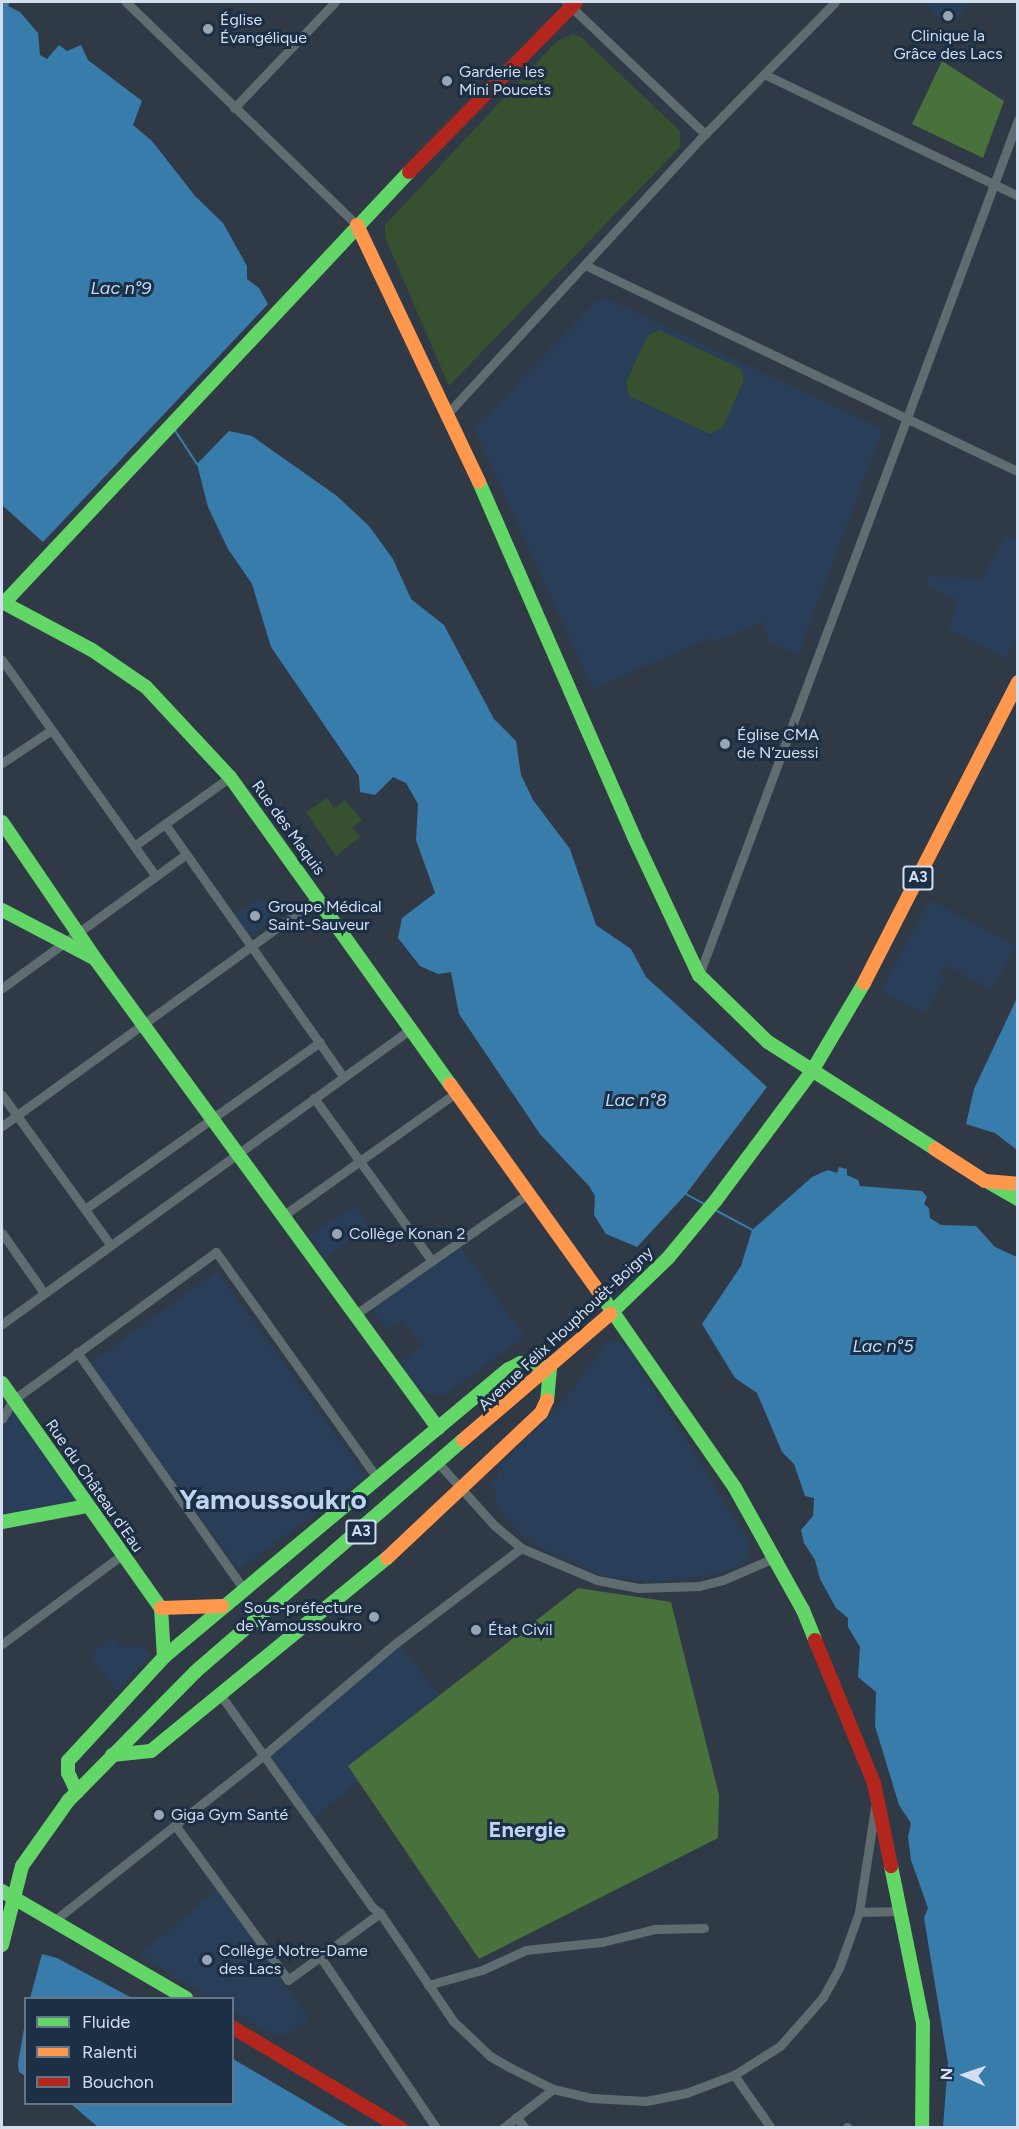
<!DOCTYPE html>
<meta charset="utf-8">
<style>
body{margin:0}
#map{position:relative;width:1019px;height:2129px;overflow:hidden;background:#303a46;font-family:Figtree,sans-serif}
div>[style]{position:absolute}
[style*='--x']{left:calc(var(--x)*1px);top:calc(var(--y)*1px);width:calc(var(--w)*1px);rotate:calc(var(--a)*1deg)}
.built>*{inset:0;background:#293e58;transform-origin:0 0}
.green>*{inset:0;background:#365030}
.forest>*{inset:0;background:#49713c}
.water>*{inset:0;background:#377cab}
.stream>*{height:2px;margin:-1px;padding:0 1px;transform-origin:1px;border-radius:1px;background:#377cab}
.street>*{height:9px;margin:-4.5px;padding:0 4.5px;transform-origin:4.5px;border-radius:4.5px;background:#5f6d70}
.fast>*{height:14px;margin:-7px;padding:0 7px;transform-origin:7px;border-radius:7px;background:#63d668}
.slow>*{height:14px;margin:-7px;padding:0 7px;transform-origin:7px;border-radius:7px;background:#ff974d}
.jam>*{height:14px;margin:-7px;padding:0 7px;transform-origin:7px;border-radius:7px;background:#b3261e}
.dots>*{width:16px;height:16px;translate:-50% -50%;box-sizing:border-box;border:3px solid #1c2f45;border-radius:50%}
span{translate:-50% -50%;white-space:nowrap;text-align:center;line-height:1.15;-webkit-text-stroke:6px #1c2f45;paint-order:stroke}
.shield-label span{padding:2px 4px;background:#1c2f45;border:2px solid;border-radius:4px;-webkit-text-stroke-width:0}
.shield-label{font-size:15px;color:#d3dfee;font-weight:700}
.poi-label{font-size:16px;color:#d3dfee}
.left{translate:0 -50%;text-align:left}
.right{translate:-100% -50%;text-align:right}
.street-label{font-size:16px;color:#d3dfee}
.water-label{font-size:18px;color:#badefa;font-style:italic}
.district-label{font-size:22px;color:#bed5f1;font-weight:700}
.town-label{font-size:28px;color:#bed5f1;font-weight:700}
.frame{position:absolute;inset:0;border:3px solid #d3dfee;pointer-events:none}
.legend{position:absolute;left:24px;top:1997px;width:210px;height:108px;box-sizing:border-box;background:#1c2f45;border:2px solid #657589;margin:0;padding:8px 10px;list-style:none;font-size:18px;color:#d3dfee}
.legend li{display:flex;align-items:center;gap:12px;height:30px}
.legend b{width:30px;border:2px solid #657589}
.north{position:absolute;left:935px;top:2045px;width:60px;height:60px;-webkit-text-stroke:4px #1c2f45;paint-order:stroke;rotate:273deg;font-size:16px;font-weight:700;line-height:24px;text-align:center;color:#d3dfee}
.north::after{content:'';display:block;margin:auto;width:21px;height:27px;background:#d3dfee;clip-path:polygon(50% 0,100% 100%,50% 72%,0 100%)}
</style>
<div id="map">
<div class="built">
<div style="clip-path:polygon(923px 2px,972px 2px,949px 26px)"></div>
<div style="clip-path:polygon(601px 296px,883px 429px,798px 655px,769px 642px,763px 622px,713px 643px,712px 637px,593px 689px,474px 428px)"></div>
<div style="clip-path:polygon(1004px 535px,1018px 541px,1017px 635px,1006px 659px,948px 630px,958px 601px,924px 585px,929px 576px,983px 578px)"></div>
<div style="left:260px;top:897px;width:26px;height:32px;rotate:54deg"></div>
<div style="clip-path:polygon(930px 900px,1016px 945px,992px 990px,945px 965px,941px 974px,945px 976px,925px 1014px,881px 991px)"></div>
<div style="left:355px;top:1205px;width:27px;height:55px;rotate:56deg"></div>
<div style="clip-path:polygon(461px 1247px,525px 1337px,443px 1396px,418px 1390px,399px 1363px,422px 1346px,402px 1320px,387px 1330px,372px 1309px)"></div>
<div style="left:217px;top:1271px;width:254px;height:158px;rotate:54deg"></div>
<div style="clip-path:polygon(610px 1340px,627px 1346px,742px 1530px,750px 1543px,746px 1564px,716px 1574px,655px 1583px,602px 1576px,538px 1547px,521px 1535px,495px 1503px,496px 1489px,491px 1488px,491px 1480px,497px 1480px,498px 1467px,563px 1401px)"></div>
<div style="clip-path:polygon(12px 1404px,80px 1504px,2px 1517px,2px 1423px)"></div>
<div style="clip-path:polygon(113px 1636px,119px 1646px,143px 1647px,151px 1656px,117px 1691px,90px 1654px)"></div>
<div style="clip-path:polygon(399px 1645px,440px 1695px,349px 1766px,359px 1781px,309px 1822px,263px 1756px)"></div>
<div style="clip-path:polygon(217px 1889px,309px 2018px,286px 2035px,271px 2034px,233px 2011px,232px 1998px,211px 1998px,139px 1955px)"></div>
</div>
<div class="green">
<div style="clip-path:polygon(573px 34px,581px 37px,680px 131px,680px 147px,449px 386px,385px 237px,385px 225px,557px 41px)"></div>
<div style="clip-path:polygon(659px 330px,740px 368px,744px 380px,723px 427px,710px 434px,629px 396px,626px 382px,648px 335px)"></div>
<div style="clip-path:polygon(327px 798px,334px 808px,345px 800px,362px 820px,352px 828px,360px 837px,336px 856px,306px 812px)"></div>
</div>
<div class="forest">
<div style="clip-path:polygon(942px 61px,1004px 101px,983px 158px,912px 124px)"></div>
<div style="clip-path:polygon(578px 1588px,671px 1602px,719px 1795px,718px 1838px,479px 1959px,348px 1766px)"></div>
</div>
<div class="water">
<div style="clip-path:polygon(2px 2px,10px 2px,8px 6px,20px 12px,38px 33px,40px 55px,47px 59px,59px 45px,67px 51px,81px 45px,88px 60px,142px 101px,133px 125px,152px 141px,195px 196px,223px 223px,247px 266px,247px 279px,259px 288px,268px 304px,43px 542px,2px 505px)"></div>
<div style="clip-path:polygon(229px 431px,252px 436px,337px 496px,369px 526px,393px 559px,411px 599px,444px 625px,494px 719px,516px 741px,521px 775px,533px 800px,570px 849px,596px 925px,631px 949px,646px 977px,767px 1087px,686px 1194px,637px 1247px,606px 1234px,594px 1215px,595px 1196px,589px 1186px,540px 1134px,459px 1014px,451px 972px,438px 974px,420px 966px,398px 938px,402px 918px,435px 893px,416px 840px,418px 804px,406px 783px,393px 777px,375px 795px,360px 792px,359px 776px,271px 647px,252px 584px,228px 549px,208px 507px,197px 464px)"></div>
<div style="clip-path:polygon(1017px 998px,1018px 1150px,1017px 1150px,995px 1133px,966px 1124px,974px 1089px)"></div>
<div style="clip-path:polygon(839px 1167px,847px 1169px,847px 1175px,858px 1180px,860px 1186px,922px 1191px,927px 1197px,924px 1204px,929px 1208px,930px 1218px,941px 1225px,976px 1226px,995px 1247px,1017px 1257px,1017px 2127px,943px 2127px,948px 2063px,924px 1918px,928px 1908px,911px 1860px,908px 1837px,911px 1823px,899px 1805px,875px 1726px,876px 1692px,858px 1677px,860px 1647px,848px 1627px,848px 1618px,836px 1608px,820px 1579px,815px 1560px,804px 1543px,801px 1530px,813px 1516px,814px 1498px,805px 1496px,794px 1464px,782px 1452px,757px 1393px,735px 1378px,702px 1324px,741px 1266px,752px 1230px,812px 1177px,828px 1170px,837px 1173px)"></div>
<div style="clip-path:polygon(42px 1954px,57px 1958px,132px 1998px,30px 1998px)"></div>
<div style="clip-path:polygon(25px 2023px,26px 2076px,25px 2076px,19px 2072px,18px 2064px)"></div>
<div style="clip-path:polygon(233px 2059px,349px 2127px,98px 2127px,71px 2104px,232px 2104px)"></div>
</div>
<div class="stream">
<div style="--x:174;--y:429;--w:42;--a:56.7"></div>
<div style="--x:686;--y:1194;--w:21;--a:29"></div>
<div style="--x:717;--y:1211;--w:40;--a:28"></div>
</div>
<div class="street">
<div style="--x:126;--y:2;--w:321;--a:44"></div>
<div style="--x:566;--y:2;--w:192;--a:43.5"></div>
<div style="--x:766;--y:75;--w:280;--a:25.6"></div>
<div style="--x:234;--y:108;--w:146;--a:-46.4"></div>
<div style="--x:587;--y:266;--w:478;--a:25.5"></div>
<div style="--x:449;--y:412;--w:378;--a:-47.4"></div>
<div style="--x:705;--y:134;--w:185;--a:-45.4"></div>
<div style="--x:2;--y:660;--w:264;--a:54.6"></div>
<div style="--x:2;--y:763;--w:58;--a:-33.7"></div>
<div style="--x:165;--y:824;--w:309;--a:54.8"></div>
<div style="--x:134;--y:846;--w:118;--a:-35.7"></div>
<div style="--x:699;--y:975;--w:913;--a:-69.54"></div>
<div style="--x:2;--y:988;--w:226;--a:-36"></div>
<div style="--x:2;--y:1095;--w:184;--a:54.1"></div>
<div style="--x:314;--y:1098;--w:201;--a:54.1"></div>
<div style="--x:2;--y:1126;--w:390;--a:-35.8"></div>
<div style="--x:85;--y:1209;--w:288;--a:-35.4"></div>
<div style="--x:284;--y:1215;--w:212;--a:-35.4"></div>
<div style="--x:2;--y:1233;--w:73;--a:55"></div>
<div style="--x:356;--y:1314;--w:211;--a:-35"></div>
<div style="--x:2;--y:1324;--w:506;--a:-35.83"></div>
<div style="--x:77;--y:1352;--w:289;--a:54.9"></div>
<div style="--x:2;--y:1419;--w:22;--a:-60"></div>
<div style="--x:13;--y:1400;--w:251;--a:-36.1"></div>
<div style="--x:216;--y:1252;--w:277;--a:54.5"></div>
<div style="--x:440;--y:1465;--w:81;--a:48"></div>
<div style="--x:494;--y:1525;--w:35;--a:40"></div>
<div style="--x:521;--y:1548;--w:82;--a:22.8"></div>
<div style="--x:597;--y:1580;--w:42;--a:11"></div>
<div style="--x:638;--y:1588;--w:61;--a:-1.9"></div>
<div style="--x:699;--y:1586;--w:25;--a:-14"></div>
<div style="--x:723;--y:1580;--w:58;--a:-23.5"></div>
<div style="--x:2;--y:1644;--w:149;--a:-36.6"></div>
<div style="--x:219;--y:1693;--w:263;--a:54.4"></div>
<div style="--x:372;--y:1907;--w:10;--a:37"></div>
<div style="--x:380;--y:1913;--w:130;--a:55.9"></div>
<div style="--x:453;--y:2021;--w:51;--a:43.4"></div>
<div style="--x:490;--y:2056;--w:24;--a:30"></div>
<div style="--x:511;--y:2068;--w:47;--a:26.6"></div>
<div style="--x:553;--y:2089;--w:39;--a:13"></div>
<div style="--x:591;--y:2098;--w:55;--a:3.1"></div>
<div style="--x:646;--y:2101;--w:41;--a:-11.3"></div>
<div style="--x:686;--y:2093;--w:51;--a:-20.6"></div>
<div style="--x:734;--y:2075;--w:54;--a:-32.2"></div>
<div style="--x:780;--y:2046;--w:65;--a:-48.7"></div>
<div style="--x:823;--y:1997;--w:33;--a:-61"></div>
<div style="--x:839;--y:1968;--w:59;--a:-70.3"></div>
<div style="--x:859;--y:1912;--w:106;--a:-81.3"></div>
<div style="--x:175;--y:1825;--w:192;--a:53.9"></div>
<div style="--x:288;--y:1980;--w:114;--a:-36.1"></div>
<div style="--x:859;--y:1912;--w:42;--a:-1.4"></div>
<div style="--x:55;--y:1920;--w:265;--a:-38.3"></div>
<div style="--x:263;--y:1756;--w:175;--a:-40.4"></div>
<div style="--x:396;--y:1643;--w:157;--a:-37.2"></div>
<div style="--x:319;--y:1955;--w:209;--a:55.9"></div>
<div style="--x:428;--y:1985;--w:56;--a:-15.5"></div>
<div style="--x:482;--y:1970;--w:48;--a:-24.4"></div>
<div style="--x:526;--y:1950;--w:76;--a:-6"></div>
<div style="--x:602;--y:1942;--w:55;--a:-13.8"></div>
<div style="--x:655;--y:1929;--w:49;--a:-1.2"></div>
<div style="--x:734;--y:2075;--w:65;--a:55.1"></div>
<div style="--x:516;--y:2117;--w:14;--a:51"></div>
<div style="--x:503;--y:2128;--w:63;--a:-38"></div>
<div style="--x:847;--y:2128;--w:1;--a:-90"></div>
</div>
<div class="fast">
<div style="--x:479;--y:482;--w:387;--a:66.4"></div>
<div style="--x:634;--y:837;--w:153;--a:64.8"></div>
<div style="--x:699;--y:975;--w:96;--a:44.2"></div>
<div style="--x:768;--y:1042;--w:198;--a:32.6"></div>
<div style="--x:2;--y:602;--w:102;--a:28.1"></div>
<div style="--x:92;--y:650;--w:65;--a:34.4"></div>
<div style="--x:146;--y:687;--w:123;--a:47"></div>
<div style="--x:230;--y:777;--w:378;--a:54.4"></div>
<div style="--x:4;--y:603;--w:591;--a:-46.78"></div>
<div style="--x:2;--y:822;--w:167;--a:55.7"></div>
<div style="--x:96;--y:960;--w:580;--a:53.84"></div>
<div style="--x:2;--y:910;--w:102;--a:27.6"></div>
<div style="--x:990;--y:1183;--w:32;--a:30"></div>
<div style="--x:601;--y:1295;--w:235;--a:55.2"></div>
<div style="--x:735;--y:1488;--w:140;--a:60.9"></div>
<div style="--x:803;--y:1610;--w:32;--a:68"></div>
<div style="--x:610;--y:1314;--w:81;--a:-44"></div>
<div style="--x:668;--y:1258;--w:75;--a:-50.4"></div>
<div style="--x:716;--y:1200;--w:161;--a:-53.3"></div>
<div style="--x:812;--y:1071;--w:102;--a:-59.4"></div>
<div style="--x:2;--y:1383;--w:276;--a:54.8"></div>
<div style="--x:161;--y:1608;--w:49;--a:86.5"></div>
<div style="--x:2;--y:1522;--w:86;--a:-10.7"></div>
<div style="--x:112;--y:1755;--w:39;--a:-6"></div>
<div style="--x:151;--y:1751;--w:305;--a:-39.3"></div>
<div style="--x:77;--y:1792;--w:21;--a:-115"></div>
<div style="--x:68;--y:1773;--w:12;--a:-90"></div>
<div style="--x:68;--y:1761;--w:142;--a:-47.3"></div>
<div style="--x:164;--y:1657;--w:449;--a:-39.9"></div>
<div style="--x:509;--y:1369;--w:13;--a:-27"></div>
<div style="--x:521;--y:1363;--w:29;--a:10"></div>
<div style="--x:550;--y:1368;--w:32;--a:95"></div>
<div style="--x:891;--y:1866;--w:160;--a:78.5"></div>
<div style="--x:923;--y:2023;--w:105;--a:90.5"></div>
<div style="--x:2;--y:1891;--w:213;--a:30.2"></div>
<div style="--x:2;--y:1945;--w:81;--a:-75.8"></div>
<div style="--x:22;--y:1866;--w:80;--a:-54.7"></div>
<div style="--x:68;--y:1801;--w:181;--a:-45.4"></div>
<div style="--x:195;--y:1672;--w:354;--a:-40.9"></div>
</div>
<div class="slow">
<div style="--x:357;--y:225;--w:284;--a:64.6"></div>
<div style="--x:864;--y:983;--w:338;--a:-62.9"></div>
<div style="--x:450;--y:1084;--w:259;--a:54.4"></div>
<div style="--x:935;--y:1149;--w:59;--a:32.6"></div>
<div style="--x:985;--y:1181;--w:33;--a:5"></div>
<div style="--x:463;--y:1440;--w:194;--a:-40.6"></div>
<div style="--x:387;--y:1558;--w:212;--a:-43.3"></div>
<div style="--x:541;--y:1413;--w:14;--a:-65"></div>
<div style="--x:161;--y:1608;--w:61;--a:-1.9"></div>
</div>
<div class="jam">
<div style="--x:409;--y:172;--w:238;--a:-45.5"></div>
<div style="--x:815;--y:1640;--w:155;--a:67.6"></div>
<div style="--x:874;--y:1783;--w:85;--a:78.4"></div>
<div style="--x:232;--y:2027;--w:197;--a:30.9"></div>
</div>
<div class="dots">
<div style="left:948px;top:16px;background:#9aa5b3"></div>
<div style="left:208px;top:29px;background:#9aa5b3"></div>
<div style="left:447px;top:81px;background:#9aa5b3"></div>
<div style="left:725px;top:744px;background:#9aa5b3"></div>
<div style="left:255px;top:916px;background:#9aa5b3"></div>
<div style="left:337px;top:1234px;background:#9aa5b3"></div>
<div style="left:374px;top:1617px;background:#9aa5b3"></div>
<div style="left:476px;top:1630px;background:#9aa5b3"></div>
<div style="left:159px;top:1815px;background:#9aa5b3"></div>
<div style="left:207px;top:1960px;background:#9aa5b3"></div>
</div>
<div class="shield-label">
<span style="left:918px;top:878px">A3</span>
<span style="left:361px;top:1532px">A3</span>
</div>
<div class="poi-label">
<span class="left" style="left:220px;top:29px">Église<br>Évangélique</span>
<span style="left:948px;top:45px">Clinique la<br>Grâce des Lacs</span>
<span class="left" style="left:459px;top:81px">Garderie les<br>Mini Poucets</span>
<span class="left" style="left:737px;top:744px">Église CMA<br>de N’zuessi</span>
<span class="left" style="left:268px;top:916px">Groupe Médical<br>Saint-Sauveur</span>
<span class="left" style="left:349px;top:1234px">Collège Konan 2</span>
<span class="right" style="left:362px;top:1617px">Sous-préfecture<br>de Yamoussoukro</span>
<span class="left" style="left:488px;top:1630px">État Civil</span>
<span class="left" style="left:171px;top:1815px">Giga Gym Santé</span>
<span class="left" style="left:219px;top:1960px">Collège Notre-Dame<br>des Lacs</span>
</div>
<div class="street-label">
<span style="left:288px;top:828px;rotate:54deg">Rue des Maquis</span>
<span style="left:566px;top:1329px;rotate:-43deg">Avenue Félix Houphouët-Boigny</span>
<span style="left:94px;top:1486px;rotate:55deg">Rue du Château d'Eau</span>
</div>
<div class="water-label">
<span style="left:121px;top:288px">Lac n°9</span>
<span style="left:636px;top:1100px">Lac n°8</span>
<span style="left:883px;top:1346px">Lac n°5</span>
</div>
<div class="district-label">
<span style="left:527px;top:1830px">Energie</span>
</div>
<div class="town-label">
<span style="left:273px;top:1499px">Yamoussoukro</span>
</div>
<div class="frame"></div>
<ul class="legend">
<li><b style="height:8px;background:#63d668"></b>Fluide</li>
<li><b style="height:8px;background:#ff974d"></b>Ralenti</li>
<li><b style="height:8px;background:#b3261e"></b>Bouchon</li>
</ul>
<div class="north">N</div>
</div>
